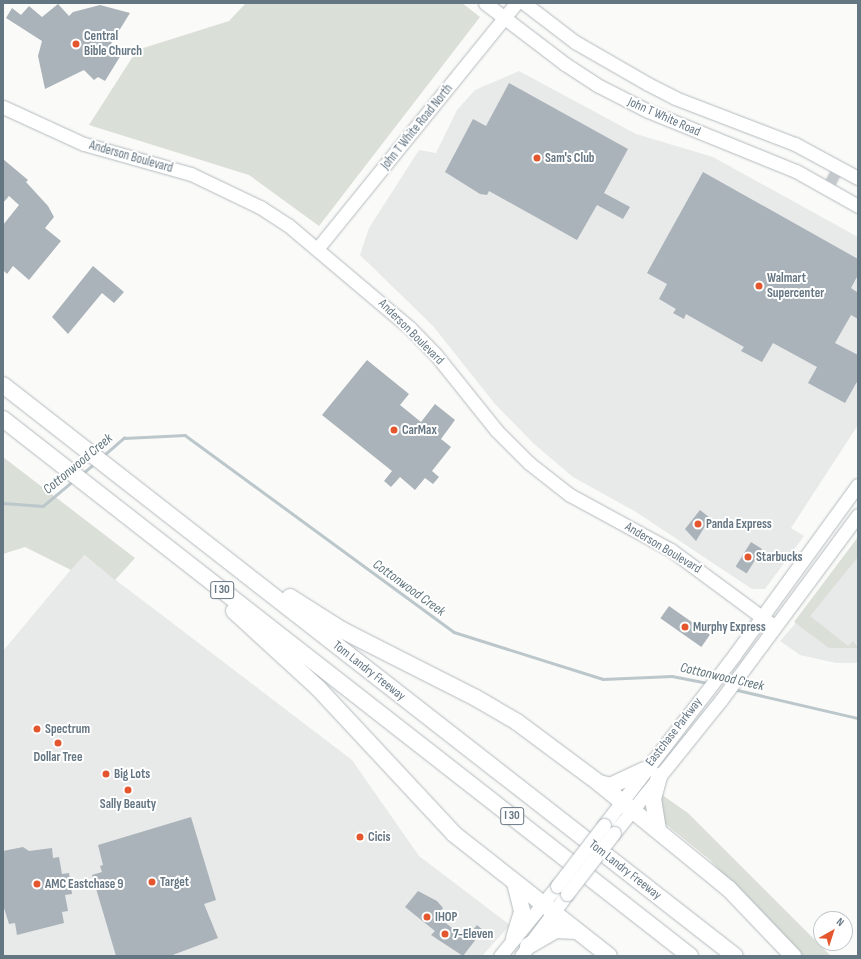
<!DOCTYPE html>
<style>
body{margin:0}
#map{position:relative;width:861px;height:959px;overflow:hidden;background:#fafaf8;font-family:"Sofia Sans Condensed",sans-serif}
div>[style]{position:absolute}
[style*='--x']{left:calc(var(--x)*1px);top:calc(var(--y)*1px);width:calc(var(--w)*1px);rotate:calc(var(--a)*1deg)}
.built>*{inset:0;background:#e8e9e9}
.green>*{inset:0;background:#dadfd7}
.stream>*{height:2.5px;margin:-1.25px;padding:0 1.25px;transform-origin:1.25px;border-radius:1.25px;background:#bbc7cb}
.building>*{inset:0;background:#aab3b9;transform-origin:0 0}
.roads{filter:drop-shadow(0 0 1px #b3babf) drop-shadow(0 0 1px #b3babf)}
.street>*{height:9px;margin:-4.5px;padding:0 4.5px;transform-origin:4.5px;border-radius:4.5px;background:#c3c8cc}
.secondary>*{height:13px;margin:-6.5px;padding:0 6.5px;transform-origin:6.5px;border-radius:6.5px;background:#fff}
.highway>*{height:16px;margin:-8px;padding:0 8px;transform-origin:8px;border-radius:8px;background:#fff}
.bridges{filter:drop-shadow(0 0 1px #b3babf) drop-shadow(0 0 1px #b3babf)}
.secondary-bridge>*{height:13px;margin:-6.5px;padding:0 6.5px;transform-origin:6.5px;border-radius:6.5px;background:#fff}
.dots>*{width:11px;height:11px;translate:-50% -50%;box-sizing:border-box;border:2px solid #fff;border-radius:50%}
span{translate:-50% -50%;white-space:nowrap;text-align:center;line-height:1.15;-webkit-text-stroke:4px #fff;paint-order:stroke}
.shield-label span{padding:1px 3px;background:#fff;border:1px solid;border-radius:3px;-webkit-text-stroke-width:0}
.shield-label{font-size:12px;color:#657683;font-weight:700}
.poi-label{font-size:13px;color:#657683;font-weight:700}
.left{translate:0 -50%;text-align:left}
.street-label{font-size:13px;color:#657683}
.water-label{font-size:14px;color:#60757c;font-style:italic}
.frame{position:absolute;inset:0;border:4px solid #657683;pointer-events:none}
.north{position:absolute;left:813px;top:911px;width:40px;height:40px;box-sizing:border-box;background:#fff;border:1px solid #c1c8cd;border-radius:50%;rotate:39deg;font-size:11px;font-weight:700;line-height:16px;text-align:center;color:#657683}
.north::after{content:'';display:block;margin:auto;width:14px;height:18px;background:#e4572e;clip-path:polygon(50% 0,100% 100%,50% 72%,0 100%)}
</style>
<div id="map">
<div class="built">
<div style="clip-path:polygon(519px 71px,636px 134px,713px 157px,858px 237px,858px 425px,791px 528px,804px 536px,765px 589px,752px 589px,636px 512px,573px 477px,534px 444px,495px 404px,433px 326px,360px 255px,369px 228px,419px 150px,436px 153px,457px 110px,475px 90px)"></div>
<div style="clip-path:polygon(858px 552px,858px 663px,836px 663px,800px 655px,780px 641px)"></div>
<div style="clip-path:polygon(83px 555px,352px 760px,419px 856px,510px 925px,482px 956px,3px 956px,3px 651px)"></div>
</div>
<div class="green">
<div style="clip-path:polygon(246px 3px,462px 3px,480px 17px,319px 226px,249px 175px,89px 125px,137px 50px,229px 21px)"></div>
<div style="clip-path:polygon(3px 457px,135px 558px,115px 580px,84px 555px,71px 570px,25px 547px,3px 554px)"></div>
<div style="clip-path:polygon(858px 537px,858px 557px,810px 616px,848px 646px,853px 641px,858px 648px,829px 648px,794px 622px)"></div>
<div style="clip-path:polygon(658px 792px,688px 813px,831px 956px,800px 956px,710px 860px,663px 822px)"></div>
</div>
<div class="stream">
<div style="--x:103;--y:456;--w:28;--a:-41"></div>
<div style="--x:124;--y:438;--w:61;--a:-2.8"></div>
<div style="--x:185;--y:435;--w:333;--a:36.2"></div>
<div style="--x:454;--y:632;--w:156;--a:17.5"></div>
<div style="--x:603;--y:679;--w:69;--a:-2.5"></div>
<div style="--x:672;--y:676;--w:36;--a:11"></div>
<div style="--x:82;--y:474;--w:17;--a:-40"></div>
<div style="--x:3;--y:503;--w:40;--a:4.3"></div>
<div style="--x:43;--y:506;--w:39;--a:-40"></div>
<div style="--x:733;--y:689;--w:128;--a:13.1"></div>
</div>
<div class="building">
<div style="clip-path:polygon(58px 4px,69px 16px,73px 12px,100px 5px,130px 13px,109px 47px,121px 55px,105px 81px,98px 77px,94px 80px,84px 70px,45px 89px,38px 56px,42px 41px,6px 18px,12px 8px,21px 15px,29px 6px,42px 17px)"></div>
<div style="clip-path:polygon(509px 83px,628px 149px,604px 193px,630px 207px,623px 219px,597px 205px,577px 240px,489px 191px,487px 195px,480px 194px,445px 172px,473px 119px,486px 126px)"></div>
<div style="clip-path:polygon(3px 159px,28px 180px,26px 182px,48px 206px,54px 217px,45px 228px,61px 241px,29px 280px,13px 266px,7px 274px,3px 270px,3px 225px,19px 205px,9px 196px,3px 203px)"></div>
<div style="clip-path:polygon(703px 172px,858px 259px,858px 275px,851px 288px,857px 292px,858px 319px,851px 315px,835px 343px,858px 355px,858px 380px,845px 403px,808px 383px,817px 367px,773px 343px,762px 362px,741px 351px,744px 347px,686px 314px,684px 319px,673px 313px,676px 309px,659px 299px,667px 284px,647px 273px)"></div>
<div style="clip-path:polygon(93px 266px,124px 292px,114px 303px,102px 293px,68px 334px,52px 317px)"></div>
<div style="clip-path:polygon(367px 360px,409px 394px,400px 405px,421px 422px,435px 404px,455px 420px,441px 439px,451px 447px,432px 471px,439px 477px,433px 484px,425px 478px,415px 490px,400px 477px,391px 487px,384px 481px,392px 471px,322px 415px)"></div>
<div style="clip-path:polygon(700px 510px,710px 518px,696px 541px,685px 529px)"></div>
<div style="left:751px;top:542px;width:13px;height:29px;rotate:32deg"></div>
<div style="left:669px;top:606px;width:50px;height:15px;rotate:35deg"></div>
<div style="clip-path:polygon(191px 817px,216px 900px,204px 904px,218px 938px,170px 956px,116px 956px,92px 875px,102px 872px,100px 866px,103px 865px,98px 845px)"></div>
<div style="clip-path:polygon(23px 847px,29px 851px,52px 848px,53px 858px,59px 857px,62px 874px,69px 873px,72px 894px,65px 895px,68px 911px,62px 912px,64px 923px,17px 935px,15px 923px,9px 924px,3px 905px,3px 851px)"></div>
<div style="clip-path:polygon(418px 891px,437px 901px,443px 908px,437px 916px,466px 939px,477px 925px,483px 930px,463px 956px,431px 935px,435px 931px,405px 907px)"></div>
</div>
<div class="roads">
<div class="street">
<div style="--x:827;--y:188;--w:24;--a:-62"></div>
</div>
<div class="secondary">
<div style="--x:485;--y:3;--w:101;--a:37.3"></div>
<div style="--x:565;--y:64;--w:38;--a:33"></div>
<div style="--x:597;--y:85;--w:57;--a:27"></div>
<div style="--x:648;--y:111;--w:160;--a:22.1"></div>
<div style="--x:796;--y:171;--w:71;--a:29.4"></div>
<div style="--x:524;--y:3;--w:64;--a:37.4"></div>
<div style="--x:575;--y:42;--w:84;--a:29.9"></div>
<div style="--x:648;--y:84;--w:30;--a:27"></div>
<div style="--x:675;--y:98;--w:129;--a:21"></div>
<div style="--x:795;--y:144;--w:72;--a:28.4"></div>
<div style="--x:3;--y:107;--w:89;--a:24.6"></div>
<div style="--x:84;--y:144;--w:111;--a:15.7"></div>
<div style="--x:191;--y:174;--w:76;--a:25.6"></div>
<div style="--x:260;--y:207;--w:33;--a:33"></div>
<div style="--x:288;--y:225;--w:160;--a:40.2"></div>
<div style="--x:410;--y:328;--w:37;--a:46"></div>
<div style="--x:436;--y:355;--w:96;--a:51.3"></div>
<div style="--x:496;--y:430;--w:47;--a:45"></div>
<div style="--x:529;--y:463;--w:52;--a:38"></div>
<div style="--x:570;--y:495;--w:115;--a:28.6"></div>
<div style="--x:671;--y:550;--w:129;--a:36.5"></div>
<div style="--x:317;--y:249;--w:316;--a:-51"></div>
<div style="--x:604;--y:825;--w:215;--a:-52.5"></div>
<div style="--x:735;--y:654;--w:209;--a:-54"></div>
<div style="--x:614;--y:833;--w:171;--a:-51.2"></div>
<div style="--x:721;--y:700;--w:230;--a:-53.5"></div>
<div style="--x:500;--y:956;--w:90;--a:-50.8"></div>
<div style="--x:521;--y:956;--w:77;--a:-53.4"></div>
</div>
<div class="highway">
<div style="--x:3;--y:385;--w:928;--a:37.96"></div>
<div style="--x:3;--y:419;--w:872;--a:38.01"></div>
<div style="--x:290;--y:597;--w:62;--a:32.4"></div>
<div style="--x:342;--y:630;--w:150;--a:26.9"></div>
<div style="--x:476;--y:698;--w:48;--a:30.3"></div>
<div style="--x:517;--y:722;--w:102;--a:36.6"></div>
<div style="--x:599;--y:783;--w:168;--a:39.2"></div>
<div style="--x:729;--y:889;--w:93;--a:46.3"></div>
<div style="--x:234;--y:611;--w:114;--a:42.5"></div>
<div style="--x:318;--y:688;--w:200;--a:47"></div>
<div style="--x:454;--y:834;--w:197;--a:38.2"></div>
<div style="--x:599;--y:783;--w:11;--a:15"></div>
<div style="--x:610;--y:786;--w:38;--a:-25"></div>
<div style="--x:658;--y:830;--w:31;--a:-99"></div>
<div style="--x:653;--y:799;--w:24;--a:-75"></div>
<div style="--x:514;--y:938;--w:28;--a:-73"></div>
<div style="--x:522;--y:911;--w:29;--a:-104"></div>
<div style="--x:528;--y:946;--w:32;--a:-30"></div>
<div style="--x:556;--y:930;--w:20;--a:3"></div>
</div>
</div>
<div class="bridges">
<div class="secondary-bridge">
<div style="--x:557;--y:886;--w:77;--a:-52.4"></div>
<div style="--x:567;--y:894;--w:77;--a:-52.4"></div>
</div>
</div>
<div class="dots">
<div style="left:76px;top:44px;background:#e4572e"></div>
<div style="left:537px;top:158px;background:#e4572e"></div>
<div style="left:759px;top:286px;background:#e4572e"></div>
<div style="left:394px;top:430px;background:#e4572e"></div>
<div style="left:698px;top:524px;background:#e4572e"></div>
<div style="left:748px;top:557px;background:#e4572e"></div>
<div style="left:685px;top:627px;background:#e4572e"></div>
<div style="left:37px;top:729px;background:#e4572e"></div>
<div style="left:58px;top:743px;background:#e4572e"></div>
<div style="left:106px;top:774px;background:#e4572e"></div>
<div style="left:128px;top:790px;background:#e4572e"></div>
<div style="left:360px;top:837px;background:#e4572e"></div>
<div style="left:152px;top:882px;background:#e4572e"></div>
<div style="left:37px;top:884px;background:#e4572e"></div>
<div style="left:427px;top:917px;background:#e4572e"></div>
<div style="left:445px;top:934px;background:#e4572e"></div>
</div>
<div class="shield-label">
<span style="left:222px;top:590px">I 30</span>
<span style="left:512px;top:816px">I 30</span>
</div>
<div class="poi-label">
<span class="left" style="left:84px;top:44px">Central<br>Bible Church</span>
<span class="left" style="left:545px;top:158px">Sam's Club</span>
<span class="left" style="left:767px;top:286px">Walmart<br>Supercenter</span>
<span class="left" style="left:402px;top:430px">CarMax</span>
<span class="left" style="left:706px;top:524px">Panda Express</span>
<span class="left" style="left:756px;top:557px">Starbucks</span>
<span class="left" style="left:693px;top:627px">Murphy Express</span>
<span class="left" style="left:45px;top:729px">Spectrum</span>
<span style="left:58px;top:757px">Dollar Tree</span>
<span class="left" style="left:114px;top:774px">Big Lots</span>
<span style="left:128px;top:804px">Sally Beauty</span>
<span class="left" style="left:368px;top:837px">Cicis</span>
<span class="left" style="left:160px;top:882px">Target</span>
<span class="left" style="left:45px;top:884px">AMC Eastchase 9</span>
<span class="left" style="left:435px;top:917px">IHOP</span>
<span class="left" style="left:453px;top:934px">7-Eleven</span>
</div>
<div class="street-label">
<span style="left:664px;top:117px;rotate:24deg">John T White Road</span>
<span style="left:417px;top:127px;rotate:-51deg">John T White Road North</span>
<span style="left:131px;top:157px;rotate:16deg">Anderson Boulevard</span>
<span style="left:411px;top:332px;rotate:45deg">Anderson Boulevard</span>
<span style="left:663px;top:548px;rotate:31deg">Anderson Boulevard</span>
<span style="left:369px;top:671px;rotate:38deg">Tom Landry Freeway</span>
<span style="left:674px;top:732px;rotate:-52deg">Eastchase Parkway</span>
<span style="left:625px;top:870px;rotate:38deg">Tom Landry Freeway</span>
</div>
<div class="water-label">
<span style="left:78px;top:464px;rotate:-40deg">Cottonwood Creek</span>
<span style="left:409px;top:588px;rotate:36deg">Cottonwood Creek</span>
<span style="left:722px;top:677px;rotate:13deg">Cottonwood Creek</span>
</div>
<div class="frame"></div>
<div class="north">N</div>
</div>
